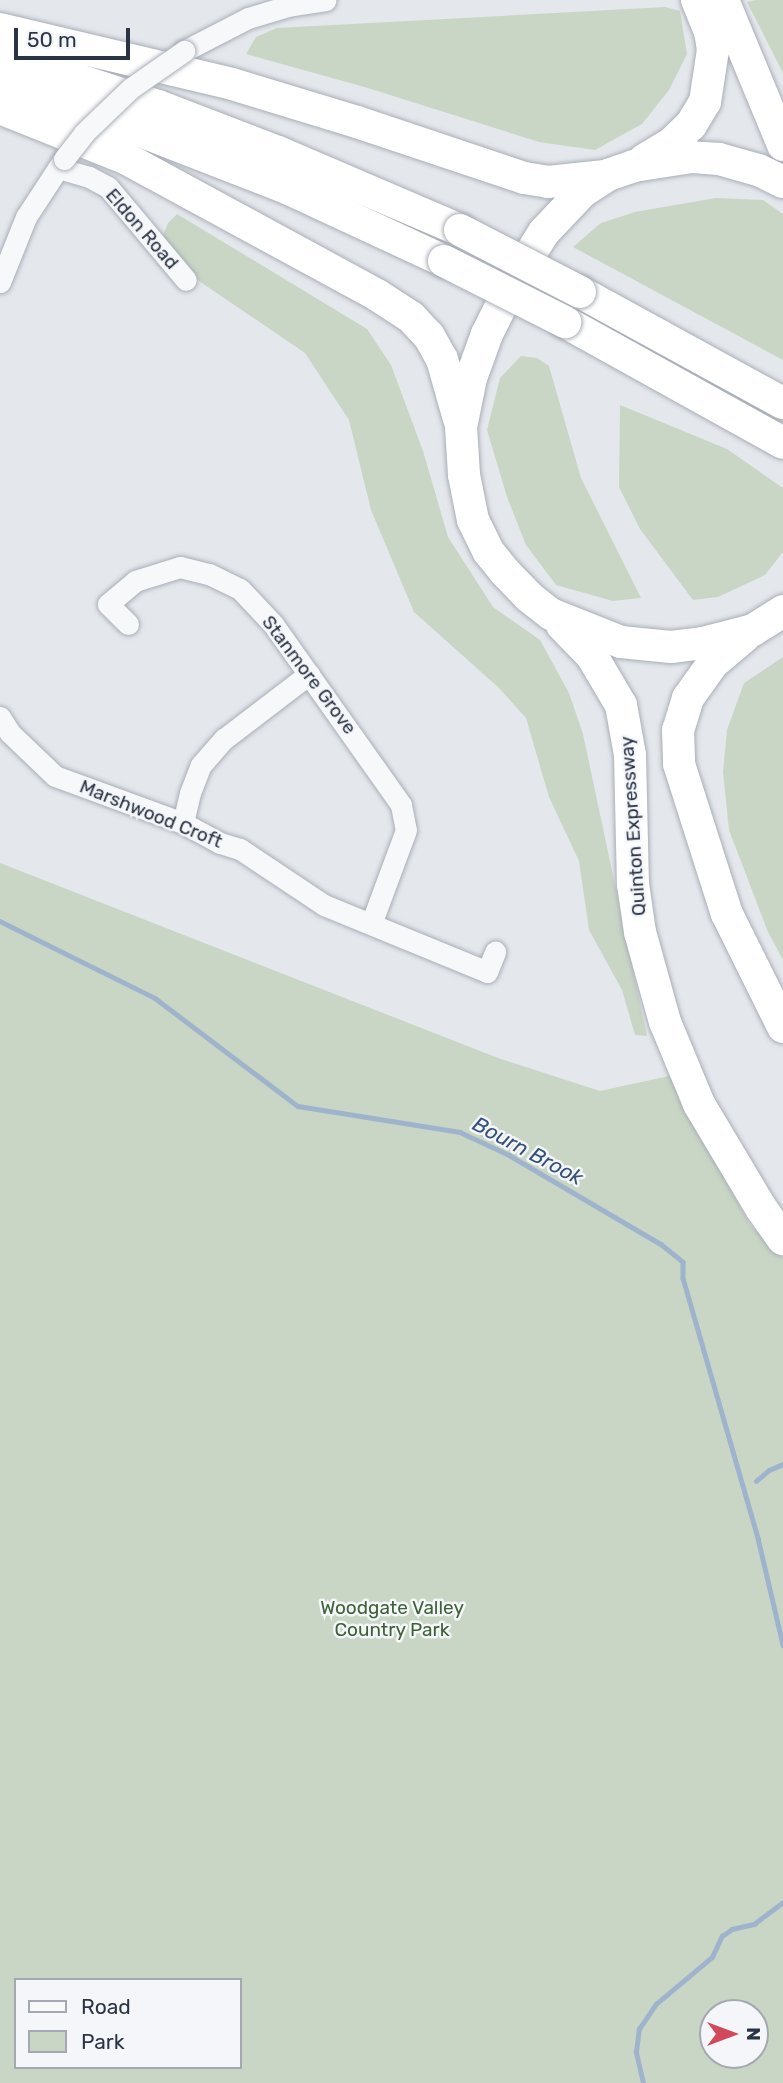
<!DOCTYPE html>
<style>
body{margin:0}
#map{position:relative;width:783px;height:2083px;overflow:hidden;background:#e4e7ec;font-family:Rubik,sans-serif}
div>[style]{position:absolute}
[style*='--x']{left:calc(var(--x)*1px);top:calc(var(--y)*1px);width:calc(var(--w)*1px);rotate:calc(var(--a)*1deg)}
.green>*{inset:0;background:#c9d6c5;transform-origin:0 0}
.stream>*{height:4.5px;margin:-2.25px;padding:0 2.25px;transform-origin:2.25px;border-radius:2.25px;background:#9fb4cc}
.roads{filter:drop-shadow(0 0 2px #a9aeb7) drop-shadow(0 0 2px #a9aeb7)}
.minor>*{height:21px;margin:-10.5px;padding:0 10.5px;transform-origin:10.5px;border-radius:10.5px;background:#f7f8fa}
.highway>*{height:32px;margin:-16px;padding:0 16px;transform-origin:16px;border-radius:16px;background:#fff}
.bridges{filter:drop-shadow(0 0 2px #a9aeb7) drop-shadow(0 0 2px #a9aeb7)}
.minor-bridge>*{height:21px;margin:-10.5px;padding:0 10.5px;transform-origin:10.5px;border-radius:10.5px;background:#f7f8fa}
.highway-bridge>*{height:32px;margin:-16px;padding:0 16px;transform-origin:16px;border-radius:16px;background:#fff}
span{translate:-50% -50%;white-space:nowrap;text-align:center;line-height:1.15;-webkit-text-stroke:5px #f4f6f9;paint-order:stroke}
.street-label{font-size:19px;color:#2b3445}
.park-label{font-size:19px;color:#3f6138}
.water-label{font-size:21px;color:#34527a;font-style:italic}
.legend{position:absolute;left:14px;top:1978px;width:228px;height:91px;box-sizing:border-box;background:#f4f6f9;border:2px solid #a4a8b1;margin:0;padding:9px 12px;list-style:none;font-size:21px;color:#2b3445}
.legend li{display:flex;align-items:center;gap:14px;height:35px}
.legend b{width:35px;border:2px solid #a4a8b1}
.north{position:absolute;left:699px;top:1999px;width:70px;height:70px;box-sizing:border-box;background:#f4f6f9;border:2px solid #a4a8b1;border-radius:50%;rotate:90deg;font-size:19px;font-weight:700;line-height:28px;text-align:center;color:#2b3445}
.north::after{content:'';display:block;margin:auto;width:24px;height:32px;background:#d1495b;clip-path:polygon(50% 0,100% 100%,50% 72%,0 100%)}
.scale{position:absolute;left:14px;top:28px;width:116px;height:32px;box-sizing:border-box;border:4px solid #2b3445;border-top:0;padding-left:9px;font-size:21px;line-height:24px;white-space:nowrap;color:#2b3445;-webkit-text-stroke:5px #f4f6f9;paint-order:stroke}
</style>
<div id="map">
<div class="green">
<div style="clip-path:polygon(756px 0,783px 0,783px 73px,747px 2px)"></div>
<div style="clip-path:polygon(665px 7px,680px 11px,687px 54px,669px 90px,642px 124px,595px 150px,539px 142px,368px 88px,246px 54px,256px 37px,277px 28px)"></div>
<div style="clip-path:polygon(716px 198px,763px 200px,783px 214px,783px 360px,573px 247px,601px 223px,635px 212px)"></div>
<div style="clip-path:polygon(177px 214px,367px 329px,391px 365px,423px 451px,448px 537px,493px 607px,540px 640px,569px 693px,583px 734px,647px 1036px,635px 1035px,622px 990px,589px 930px,579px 861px,549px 797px,526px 718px,499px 688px,414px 612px,371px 510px,349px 420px,305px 353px,199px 281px,162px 238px,168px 223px)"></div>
<div style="left:577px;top:304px;width:235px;height:8px;rotate:29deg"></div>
<div style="clip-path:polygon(521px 356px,537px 358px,549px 366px,581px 478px,641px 598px,613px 601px,556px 585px,526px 545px,507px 497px,487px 430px,500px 378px)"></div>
<div style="clip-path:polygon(620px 405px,727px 449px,783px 488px,783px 552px,765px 575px,718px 597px,693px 600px,640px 529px,619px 487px)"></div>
<div style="clip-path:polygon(783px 657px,783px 960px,768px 932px,729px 830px,723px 772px,727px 730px,744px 683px)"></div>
<div style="clip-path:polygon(evenodd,0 863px,498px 1058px,600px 1091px,669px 1076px,750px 1225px,783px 1258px,783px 2083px,0 2083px,0 863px,16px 1980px,240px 1980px,240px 2067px,16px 2067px,16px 1980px,0 863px,713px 2013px,755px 2013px,755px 2055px,713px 2055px,713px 2013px)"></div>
</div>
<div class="stream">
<div style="--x:0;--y:921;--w:173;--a:26.4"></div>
<div style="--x:155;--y:998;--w:179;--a:37.1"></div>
<div style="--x:298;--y:1106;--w:164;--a:9.1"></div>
<div style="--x:460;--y:1132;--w:54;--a:25.1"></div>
<div style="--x:509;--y:1155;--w:176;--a:30.4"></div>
<div style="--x:661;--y:1244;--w:28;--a:39"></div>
<div style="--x:683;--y:1262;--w:16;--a:90"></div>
<div style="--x:683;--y:1278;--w:271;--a:73.9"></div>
<div style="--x:758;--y:1538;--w:110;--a:76.8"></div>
<div style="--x:756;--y:1481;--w:17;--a:-40"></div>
<div style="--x:769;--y:1470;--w:15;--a:-23"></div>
<div style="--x:643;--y:2083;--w:32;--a:-103"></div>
<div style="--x:636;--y:2052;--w:23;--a:-83"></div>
<div style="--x:639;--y:2029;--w:30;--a:-56"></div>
<div style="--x:656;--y:2004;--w:73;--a:-40"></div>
<div style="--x:712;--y:1957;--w:23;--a:-65"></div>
<div style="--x:722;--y:1936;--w:12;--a:-35"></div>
<div style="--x:732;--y:1929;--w:23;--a:-13"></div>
<div style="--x:754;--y:1924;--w:36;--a:-37"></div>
</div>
<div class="roads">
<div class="minor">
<div style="--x:184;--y:51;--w:72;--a:-27.3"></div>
<div style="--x:248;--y:18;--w:42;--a:-16.7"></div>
<div style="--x:288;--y:6;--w:38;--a:-9"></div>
<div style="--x:58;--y:168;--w:32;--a:16"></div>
<div style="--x:89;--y:177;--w:21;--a:28"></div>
<div style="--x:108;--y:187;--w:121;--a:50"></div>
<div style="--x:0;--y:282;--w:70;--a:-68.2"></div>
<div style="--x:26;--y:217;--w:69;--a:-56.8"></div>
<div style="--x:128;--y:624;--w:28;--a:-135"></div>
<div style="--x:108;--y:604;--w:35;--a:-40"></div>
<div style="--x:135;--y:581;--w:47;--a:-17.3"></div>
<div style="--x:180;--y:567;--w:30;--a:14"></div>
<div style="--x:209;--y:574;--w:34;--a:26"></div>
<div style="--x:240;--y:589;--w:48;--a:46.7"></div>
<div style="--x:273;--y:624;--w:222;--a:54.7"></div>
<div style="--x:401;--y:805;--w:25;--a:79"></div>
<div style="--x:406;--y:830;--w:100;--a:110.4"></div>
<div style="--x:0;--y:717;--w:19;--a:58"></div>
<div style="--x:10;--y:733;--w:62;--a:43.7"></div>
<div style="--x:55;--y:776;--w:136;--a:20.2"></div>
<div style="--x:183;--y:823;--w:42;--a:28.4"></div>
<div style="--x:220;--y:843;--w:21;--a:17"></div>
<div style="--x:240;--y:849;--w:101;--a:33.7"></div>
<div style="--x:324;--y:905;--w:176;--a:22.3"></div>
<div style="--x:487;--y:972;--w:22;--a:-68"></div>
<div style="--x:183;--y:823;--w:31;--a:-77"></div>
<div style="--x:190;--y:793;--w:30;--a:-69"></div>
<div style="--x:201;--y:765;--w:35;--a:-49"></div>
<div style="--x:224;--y:739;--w:107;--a:-37.4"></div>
</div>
<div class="highway">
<div style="--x:723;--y:0;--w:157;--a:67.5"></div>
<div style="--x:0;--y:29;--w:238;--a:13.3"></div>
<div style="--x:232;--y:84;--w:131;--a:16.9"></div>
<div style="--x:357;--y:122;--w:176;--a:18.5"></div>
<div style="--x:524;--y:178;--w:24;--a:9"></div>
<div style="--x:548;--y:182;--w:55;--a:-6.2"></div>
<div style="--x:0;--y:54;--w:166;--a:18.2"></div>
<div style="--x:158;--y:106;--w:129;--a:21"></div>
<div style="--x:278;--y:152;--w:198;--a:23.2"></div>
<div style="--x:0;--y:83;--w:132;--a:18.6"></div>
<div style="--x:125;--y:125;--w:176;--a:21.3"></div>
<div style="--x:289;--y:189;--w:171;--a:24.9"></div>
<div style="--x:0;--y:108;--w:135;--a:21.8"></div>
<div style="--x:125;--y:158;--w:287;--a:28.5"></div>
<div style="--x:377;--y:295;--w:40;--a:32.9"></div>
<div style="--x:411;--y:317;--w:26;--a:47"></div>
<div style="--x:429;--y:336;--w:26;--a:61"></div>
<div style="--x:442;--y:359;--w:62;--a:74.2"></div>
<div style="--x:644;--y:160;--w:31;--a:-31"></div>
<div style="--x:671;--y:144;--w:28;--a:-44"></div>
<div style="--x:691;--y:125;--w:27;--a:-59"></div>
<div style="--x:705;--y:102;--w:53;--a:-81.3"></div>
<div style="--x:713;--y:50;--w:18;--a:-99"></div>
<div style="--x:710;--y:32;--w:35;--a:-112"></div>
<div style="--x:783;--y:182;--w:28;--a:-154"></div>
<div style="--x:758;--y:170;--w:41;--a:-164.2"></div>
<div style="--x:719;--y:159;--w:27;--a:-176"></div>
<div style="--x:692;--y:157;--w:59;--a:171.2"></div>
<div style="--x:634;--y:166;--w:28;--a:161"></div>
<div style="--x:608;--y:175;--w:31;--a:147"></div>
<div style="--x:582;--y:192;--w:55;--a:133.5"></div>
<div style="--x:544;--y:232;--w:54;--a:122.2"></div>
<div style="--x:515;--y:278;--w:63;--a:116.6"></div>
<div style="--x:487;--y:334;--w:47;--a:110"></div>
<div style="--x:471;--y:378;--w:50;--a:101.5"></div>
<div style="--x:461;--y:427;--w:48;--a:86.4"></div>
<div style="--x:464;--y:475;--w:46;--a:78.7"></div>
<div style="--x:473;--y:520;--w:34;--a:64"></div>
<div style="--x:488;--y:551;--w:27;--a:51"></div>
<div style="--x:505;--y:572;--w:35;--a:46"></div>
<div style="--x:529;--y:597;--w:28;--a:38"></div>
<div style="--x:551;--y:614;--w:75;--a:21.8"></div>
<div style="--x:621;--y:642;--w:50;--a:5.7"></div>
<div style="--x:671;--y:647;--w:32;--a:-7"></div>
<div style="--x:703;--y:643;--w:52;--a:-14.6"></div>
<div style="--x:753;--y:630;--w:36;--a:-32"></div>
<div style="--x:580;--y:292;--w:231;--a:28.7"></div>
<div style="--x:565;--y:322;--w:249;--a:29"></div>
<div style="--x:562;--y:625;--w:43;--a:45.9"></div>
<div style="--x:592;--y:656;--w:57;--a:59.4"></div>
<div style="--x:621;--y:705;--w:51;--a:79.8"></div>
<div style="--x:630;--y:755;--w:129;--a:88.7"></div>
<div style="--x:633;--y:884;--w:49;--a:81.7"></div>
<div style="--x:640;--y:932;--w:93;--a:74.5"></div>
<div style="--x:665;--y:1022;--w:89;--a:67.5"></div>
<div style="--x:699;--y:1104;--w:121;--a:59.2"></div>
<div style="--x:761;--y:1208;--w:38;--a:55"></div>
<div style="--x:745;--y:636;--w:42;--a:139.8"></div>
<div style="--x:713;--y:663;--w:43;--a:125.5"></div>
<div style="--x:688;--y:698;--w:34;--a:107"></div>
<div style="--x:678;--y:730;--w:34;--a:88"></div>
<div style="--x:679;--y:764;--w:157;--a:72.3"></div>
<div style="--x:727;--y:914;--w:126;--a:63.6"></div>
</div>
</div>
<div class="bridges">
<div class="minor-bridge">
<div style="--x:64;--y:159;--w:33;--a:-52"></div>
<div style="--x:84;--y:133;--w:65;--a:-43.8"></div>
<div style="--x:131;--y:88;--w:65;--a:-34.9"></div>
</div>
<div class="highway-bridge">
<div style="--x:460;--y:230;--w:135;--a:27.3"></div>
<div style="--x:444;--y:261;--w:136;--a:26.8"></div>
</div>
</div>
<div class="street-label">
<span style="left:142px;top:229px;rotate:49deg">Eldon Road</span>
<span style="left:309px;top:675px;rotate:53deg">Stanmore Grove</span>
<span style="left:151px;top:814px;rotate:22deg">Marshwood Croft</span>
<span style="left:633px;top:826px;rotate:-94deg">Quinton Expressway</span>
</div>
<div class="park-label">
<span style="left:392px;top:1619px">Woodgate Valley<br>Country Park</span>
</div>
<div class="water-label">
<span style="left:528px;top:1151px;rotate:28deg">Bourn Brook</span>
</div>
<ul class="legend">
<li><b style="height:9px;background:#f7f8fa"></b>Road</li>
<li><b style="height:19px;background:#c9d6c5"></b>Park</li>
</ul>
<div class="north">N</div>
<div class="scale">50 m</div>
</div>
